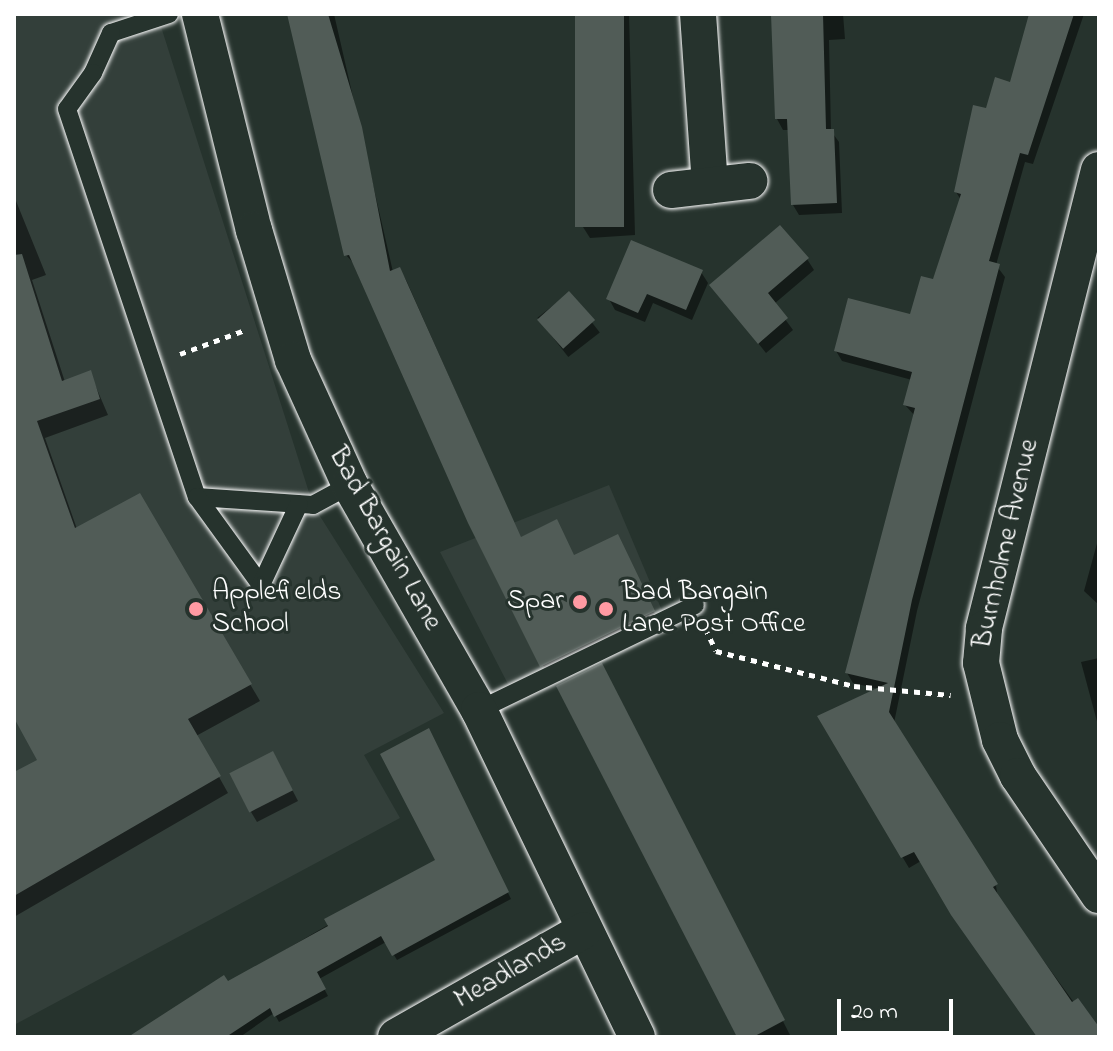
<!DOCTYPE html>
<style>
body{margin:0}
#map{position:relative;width:1113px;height:1051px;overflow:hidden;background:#26332d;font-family:"Indie Flower",sans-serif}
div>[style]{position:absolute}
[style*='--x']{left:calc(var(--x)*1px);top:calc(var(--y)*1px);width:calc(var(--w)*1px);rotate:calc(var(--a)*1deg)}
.built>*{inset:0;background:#333f3a}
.shadow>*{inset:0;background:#0007;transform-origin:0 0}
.building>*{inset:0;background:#515c57;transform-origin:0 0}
.path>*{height:5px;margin-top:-2.5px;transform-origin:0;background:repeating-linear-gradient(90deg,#fff 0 6px,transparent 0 12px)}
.roads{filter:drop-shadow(0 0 2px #fff) drop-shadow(0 0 2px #fff)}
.lane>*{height:18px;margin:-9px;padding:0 9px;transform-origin:9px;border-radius:9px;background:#26332d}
.street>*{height:36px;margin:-18px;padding:0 18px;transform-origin:18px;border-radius:18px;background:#26332d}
.dots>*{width:22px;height:22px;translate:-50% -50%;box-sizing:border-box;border:4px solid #26332d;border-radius:50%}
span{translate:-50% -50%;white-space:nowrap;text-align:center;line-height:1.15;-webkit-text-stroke:6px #26332d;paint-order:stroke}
.street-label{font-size:28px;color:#fff}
.poi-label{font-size:28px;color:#fff}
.left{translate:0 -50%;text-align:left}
.right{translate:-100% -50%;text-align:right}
.frame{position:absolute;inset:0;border:16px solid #fff;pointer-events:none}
.scale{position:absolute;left:837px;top:999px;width:116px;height:36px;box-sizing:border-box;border:4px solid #fff;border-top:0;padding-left:10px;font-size:24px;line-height:28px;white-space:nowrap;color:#fff;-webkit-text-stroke:6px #26332d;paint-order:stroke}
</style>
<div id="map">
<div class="built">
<div style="clip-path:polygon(14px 14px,157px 14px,313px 505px,444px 713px,364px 755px,400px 818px,14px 1025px)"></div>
<div style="clip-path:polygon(609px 485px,663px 613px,510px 688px,440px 552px)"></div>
</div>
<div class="shadow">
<div style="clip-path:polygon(289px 14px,334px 14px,393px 272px,400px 269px,407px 282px,521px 539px,574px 557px,624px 549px,660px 624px,549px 678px,357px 267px,346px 255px)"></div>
<div style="clip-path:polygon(577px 14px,629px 14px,635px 235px,590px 238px,583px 227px)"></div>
<div style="clip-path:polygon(772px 14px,843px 14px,845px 39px,829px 40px,831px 131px,839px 142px,842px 213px,799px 215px,793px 205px,790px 130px,783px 130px,777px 119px)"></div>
<div style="clip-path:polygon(1033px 14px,1084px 14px,1033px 164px,1025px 162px,996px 265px,1005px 277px,917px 611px,894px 723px,996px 886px,998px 898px,1099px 1037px,1040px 1037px,921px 861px,909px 868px,819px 717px,879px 689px,853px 683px,847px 673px,915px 416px,905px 405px,912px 380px,842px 361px,836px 351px,911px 317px,934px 281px,961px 200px,956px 192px,987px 111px,1012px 84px)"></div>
<div style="clip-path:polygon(14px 196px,46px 275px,32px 280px,65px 382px,90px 373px,108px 415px,45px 438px,77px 529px,139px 495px,260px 701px,196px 736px,228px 793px,14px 917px,14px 774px,40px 760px,14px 714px)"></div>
<div style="clip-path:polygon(807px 259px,814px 270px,774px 304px,793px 330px,766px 353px,712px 285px)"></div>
<div style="clip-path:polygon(701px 272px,708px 283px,692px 320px,653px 303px,645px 322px,615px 310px,609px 299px)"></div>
<div style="left:569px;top:293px;width:50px;height:40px;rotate:52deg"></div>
<div style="clip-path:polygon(1099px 536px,1099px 605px,1084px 591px)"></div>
<div style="clip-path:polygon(1099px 658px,1099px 729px,1081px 662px)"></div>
<div style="clip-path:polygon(608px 677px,791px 1037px,741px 1037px)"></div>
<div style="clip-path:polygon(432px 737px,511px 899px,397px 960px,386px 942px,319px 979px,328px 996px,279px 1022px,274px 1013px,240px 1037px,135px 1037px,438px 861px)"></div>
<div style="clip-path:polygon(279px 764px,298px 801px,257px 822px,251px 812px)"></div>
</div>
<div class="building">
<div style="clip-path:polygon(287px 14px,328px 14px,362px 127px,390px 271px,400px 267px,521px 537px,557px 519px,574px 555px,618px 534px,655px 611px,540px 667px,468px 523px,349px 255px,344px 256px)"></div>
<div style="left:575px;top:14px;width:49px;height:213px"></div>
<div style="clip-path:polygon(771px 14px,823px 14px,826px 129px,834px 129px,837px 203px,791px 205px,787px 119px,775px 119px)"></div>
<div style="clip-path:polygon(1029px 14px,1074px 14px,1028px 155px,1020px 153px,989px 261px,1000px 264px,912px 600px,889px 712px,998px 884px,993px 887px,1072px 1002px,1078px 998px,1099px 1027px,1099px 1037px,1037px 1037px,951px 915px,914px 852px,901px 858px,817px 716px,888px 683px,845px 673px,915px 408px,903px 405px,912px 372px,834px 351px,848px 298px,910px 314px,921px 276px,933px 279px,961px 194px,954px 192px,973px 105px,986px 108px,995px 77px,1010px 82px)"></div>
<div style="clip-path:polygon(780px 225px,809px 258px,768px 293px,788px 318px,758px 344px,709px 285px)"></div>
<div style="clip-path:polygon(631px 240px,703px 270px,686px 310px,647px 294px,638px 313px,606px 299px)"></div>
<div style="clip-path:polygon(22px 254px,62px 381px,91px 370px,100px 399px,37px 421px,75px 528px,140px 493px,252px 684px,188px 719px,221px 776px,14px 896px,14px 772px,37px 760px,14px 718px,14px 255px)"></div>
<div style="left:569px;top:291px;width:39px;height:43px;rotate:48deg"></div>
<div style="clip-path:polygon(602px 663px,785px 1020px,753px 1037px,737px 1037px,556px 686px)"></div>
<div style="clip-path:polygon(429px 728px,509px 892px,392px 956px,381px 936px,317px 972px,326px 989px,274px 1017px,270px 1008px,226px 1037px,128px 1037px,224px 975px,228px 981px,328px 926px,324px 919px,435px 860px,380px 754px)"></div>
<div style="left:273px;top:751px;width:44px;height:49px;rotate:63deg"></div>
</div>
<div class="path">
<div style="--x:180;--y:354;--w:69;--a:-20.3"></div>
<div style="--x:705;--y:628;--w:25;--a:64"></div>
<div style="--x:716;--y:651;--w:142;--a:14.2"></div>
<div style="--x:854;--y:686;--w:97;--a:5.3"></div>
</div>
<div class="roads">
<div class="lane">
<div style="--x:169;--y:14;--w:61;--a:161.9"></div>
<div style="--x:111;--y:33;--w:44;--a:114.2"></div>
<div style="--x:93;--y:73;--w:44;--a:125.8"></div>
<div style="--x:67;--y:109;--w:409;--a:71.5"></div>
<div style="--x:197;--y:497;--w:116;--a:3.9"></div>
<div style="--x:313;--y:505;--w:42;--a:-28.4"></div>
<div style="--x:197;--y:497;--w:109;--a:54"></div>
<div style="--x:261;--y:585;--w:89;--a:-64.9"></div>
<div style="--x:479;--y:710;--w:240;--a:-25.9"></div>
</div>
<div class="street">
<div style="--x:200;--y:14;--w:223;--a:76"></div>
<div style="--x:254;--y:230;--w:136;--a:73.3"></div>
<div style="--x:293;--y:360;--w:137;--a:65.5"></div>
<div style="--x:350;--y:485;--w:259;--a:60.2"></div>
<div style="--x:479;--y:710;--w:363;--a:64.2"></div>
<div style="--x:698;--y:14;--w:172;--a:86"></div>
<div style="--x:1099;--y:170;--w:473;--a:104.1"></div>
<div style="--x:984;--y:629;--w:34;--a:95"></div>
<div style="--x:981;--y:663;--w:79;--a:76.1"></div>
<div style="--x:1000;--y:740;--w:40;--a:63.4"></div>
<div style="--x:1018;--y:776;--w:144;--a:55.8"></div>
<div style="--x:671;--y:190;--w:79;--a:-6.6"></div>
<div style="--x:396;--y:1037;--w:216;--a:-29.6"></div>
</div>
</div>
<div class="dots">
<div style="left:580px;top:602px;background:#ff9aa2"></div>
<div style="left:196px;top:609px;background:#ff9aa2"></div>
<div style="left:606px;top:609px;background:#ff9aa2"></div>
</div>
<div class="street-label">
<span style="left:384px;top:539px;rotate:61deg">Bad Bargain Lane</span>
<span style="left:1007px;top:544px;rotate:-77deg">Burnholme Avenue</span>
<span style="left:511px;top:972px;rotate:-30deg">Meadlands</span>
</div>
<div class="poi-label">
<span class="left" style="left:212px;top:609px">Applefields<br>School</span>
<span class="left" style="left:622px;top:609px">Bad Bargain<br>Lane Post Office</span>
<span class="right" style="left:564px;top:602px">Spar</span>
</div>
<div class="frame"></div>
<div class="scale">20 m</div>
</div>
